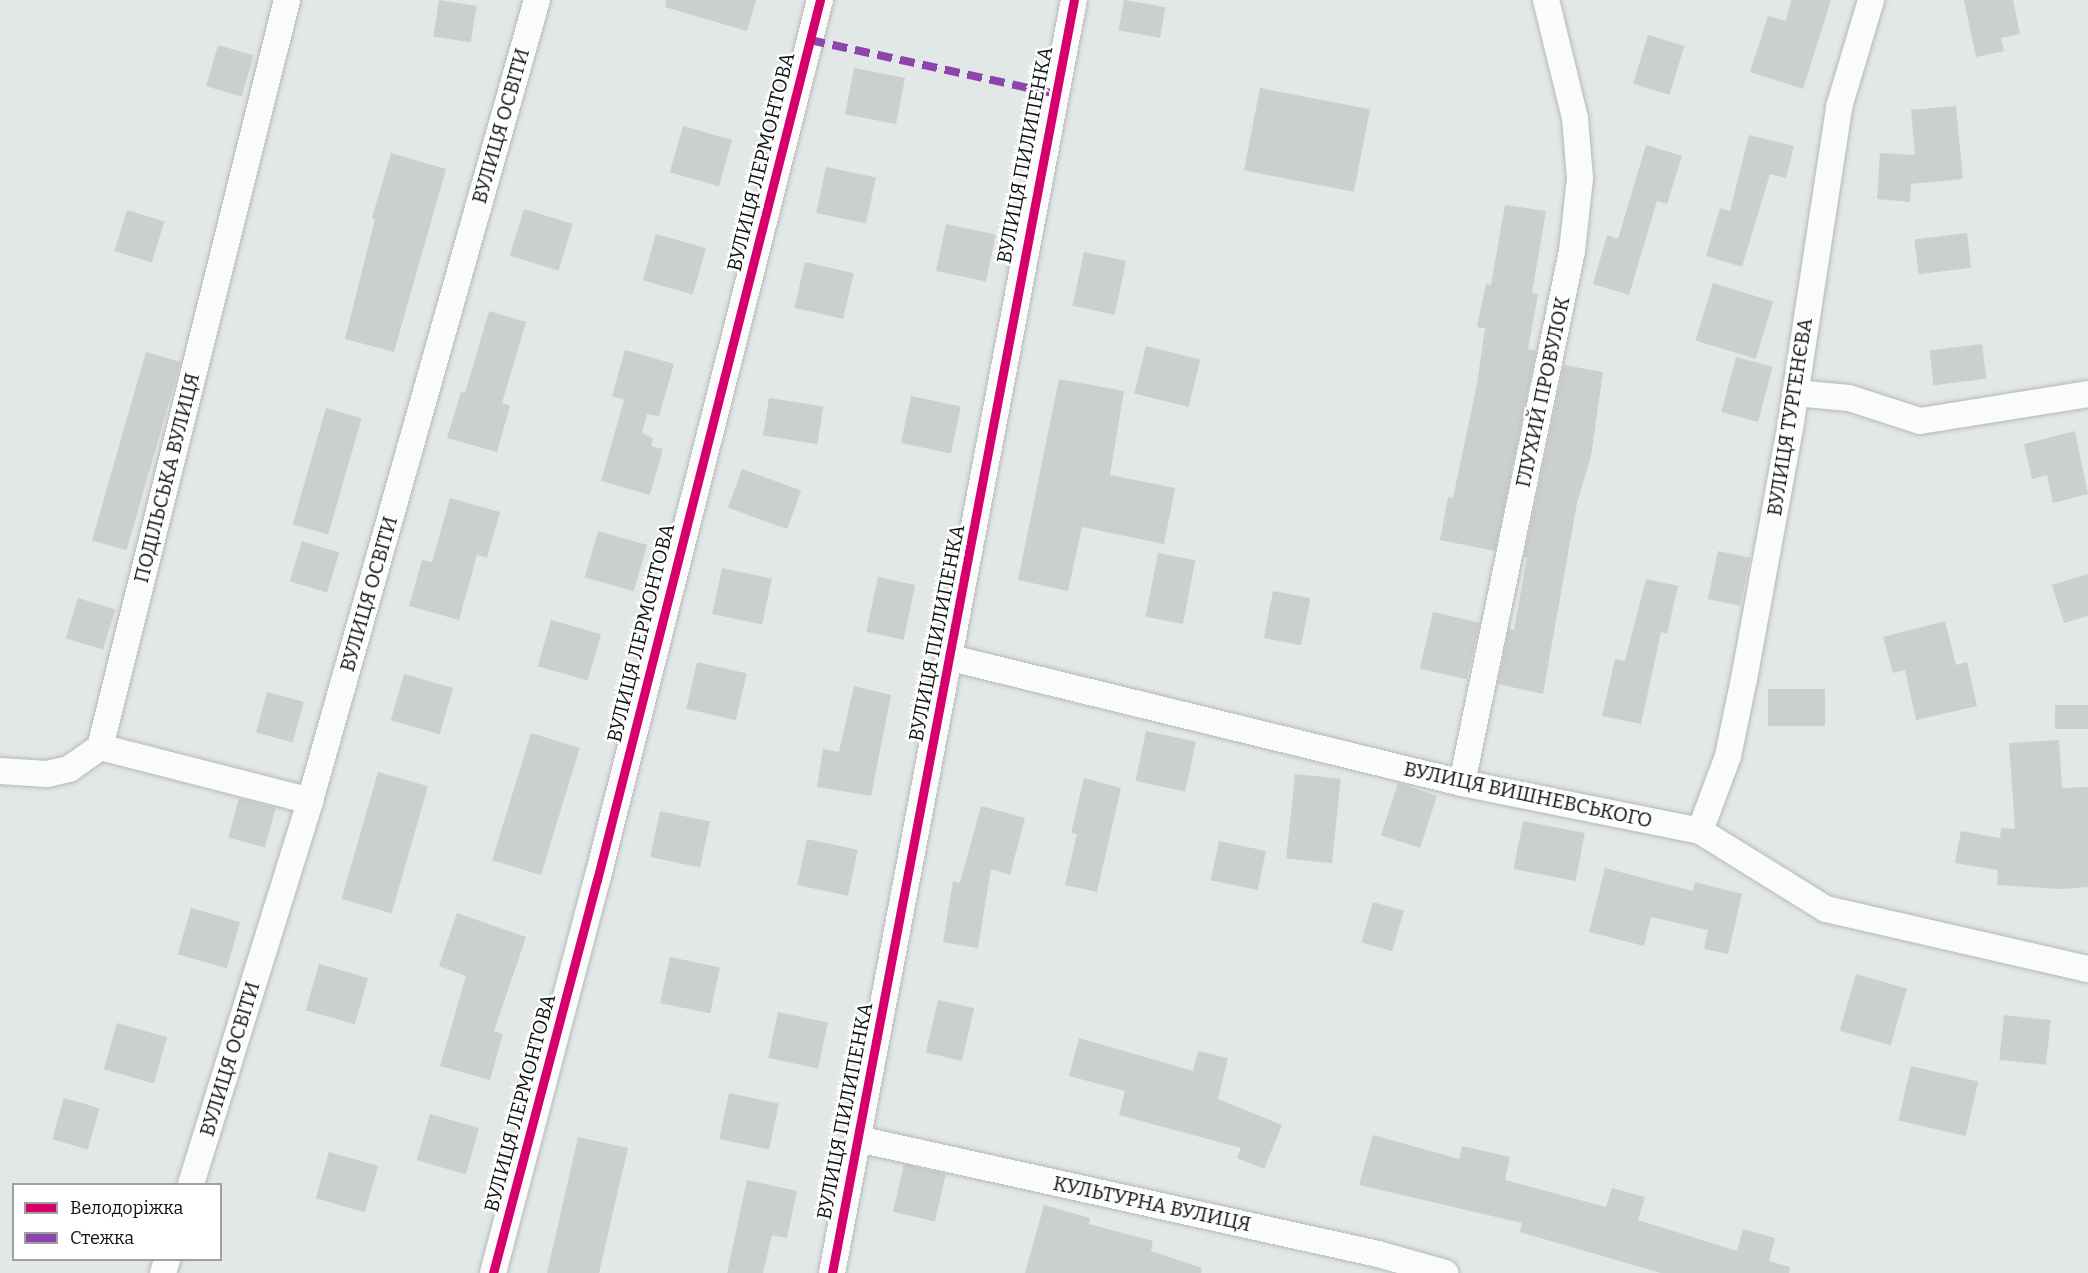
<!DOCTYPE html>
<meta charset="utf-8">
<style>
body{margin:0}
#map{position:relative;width:2088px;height:1273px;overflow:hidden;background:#e2e7e7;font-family:Bitter,serif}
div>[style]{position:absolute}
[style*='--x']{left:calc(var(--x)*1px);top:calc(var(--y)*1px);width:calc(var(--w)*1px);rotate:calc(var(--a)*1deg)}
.building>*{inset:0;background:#cbcfcf;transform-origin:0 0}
.roads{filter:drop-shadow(0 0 2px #b5b9b9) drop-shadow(0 0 2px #b5b9b9)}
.minor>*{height:26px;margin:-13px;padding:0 13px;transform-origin:13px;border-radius:13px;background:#fbfbfb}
.quiet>*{height:8px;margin-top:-4px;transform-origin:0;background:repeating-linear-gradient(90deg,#8e44ad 0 15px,transparent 0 23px)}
.cycleway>*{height:9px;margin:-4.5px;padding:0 4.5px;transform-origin:4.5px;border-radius:4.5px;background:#d6006c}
span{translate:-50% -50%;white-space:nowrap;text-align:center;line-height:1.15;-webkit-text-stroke:4.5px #fff;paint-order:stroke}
.street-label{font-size:20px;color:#101313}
.legend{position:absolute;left:12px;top:1183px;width:210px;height:78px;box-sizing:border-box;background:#fff;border:2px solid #9fa1a1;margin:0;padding:8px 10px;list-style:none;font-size:18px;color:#101313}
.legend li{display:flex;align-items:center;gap:12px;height:30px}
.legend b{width:30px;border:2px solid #9fa1a1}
</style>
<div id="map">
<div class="building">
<div style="left:439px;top:0;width:38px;height:37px;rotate:9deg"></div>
<div style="clip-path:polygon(666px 0,756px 0,747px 31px,665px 7px)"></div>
<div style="left:1124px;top:0;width:42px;height:31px;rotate:10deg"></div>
<div style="clip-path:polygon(1791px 0,1831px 0,1803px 89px,1750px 72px,1768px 16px,1786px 21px)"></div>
<div style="clip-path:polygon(1964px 0,2013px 0,2020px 34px,2001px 38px,2004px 51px,1976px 57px)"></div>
<div style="left:1648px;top:35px;width:38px;height:51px;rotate:17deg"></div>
<div style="left:218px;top:45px;width:37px;height:43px;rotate:16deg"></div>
<div style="left:854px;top:68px;width:52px;height:47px;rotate:11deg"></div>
<div style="left:1260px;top:88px;width:112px;height:84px;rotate:11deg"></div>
<div style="clip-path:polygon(1956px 106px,1963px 179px,1911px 184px,1910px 202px,1877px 199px,1880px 153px,1915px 155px,1911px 110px)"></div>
<div style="left:683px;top:126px;width:51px;height:48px;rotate:16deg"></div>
<div style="clip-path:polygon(1749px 135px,1794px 146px,1786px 178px,1770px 174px,1742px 267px,1706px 256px,1720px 208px,1730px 211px)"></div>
<div style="clip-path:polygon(1646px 145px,1682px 156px,1667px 204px,1657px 201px,1629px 295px,1593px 284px,1607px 235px,1618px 239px)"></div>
<div style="clip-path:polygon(391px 153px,446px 169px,394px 352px,345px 339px,375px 219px,372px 218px)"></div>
<div style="left:826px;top:167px;width:51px;height:47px;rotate:12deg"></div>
<div style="clip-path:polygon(1505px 205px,1546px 211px,1532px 293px,1538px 294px,1528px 349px,1536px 351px,1495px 551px,1440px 540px,1448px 497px,1453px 498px,1477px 384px,1485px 328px,1477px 327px,1486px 284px,1491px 285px)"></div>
<div style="left:524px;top:209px;width:51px;height:49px;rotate:17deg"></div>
<div style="left:127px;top:210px;width:39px;height:43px;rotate:17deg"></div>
<div style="left:946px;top:224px;width:51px;height:48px;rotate:12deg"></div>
<div style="left:1967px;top:233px;width:35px;height:53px;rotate:83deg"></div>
<div style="left:656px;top:234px;width:52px;height:48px;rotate:16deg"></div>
<div style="left:1084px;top:252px;width:43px;height:55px;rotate:12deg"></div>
<div style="left:805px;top:262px;width:50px;height:47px;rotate:13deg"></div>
<div style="left:1713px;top:283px;width:63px;height:60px;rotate:17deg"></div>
<div style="clip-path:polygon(489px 311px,526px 322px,502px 403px,510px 406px,497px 452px,447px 438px,461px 392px,465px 393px)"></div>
<div style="left:1982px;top:344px;width:35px;height:53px;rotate:83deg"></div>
<div style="left:1146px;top:346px;width:56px;height:49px;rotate:14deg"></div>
<div style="clip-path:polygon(625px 350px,674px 364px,659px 416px,647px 414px,642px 433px,653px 438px,651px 446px,663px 449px,650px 495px,601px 481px,624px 400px,612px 396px)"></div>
<div style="left:146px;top:352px;width:36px;height:196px;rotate:16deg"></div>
<div style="left:1736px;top:357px;width:38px;height:57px;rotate:15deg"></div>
<div style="clip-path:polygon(1564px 365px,1603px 372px,1591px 456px,1577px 503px,1543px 694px,1498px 684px,1509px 629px,1514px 630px,1527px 558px,1524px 557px)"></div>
<div style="clip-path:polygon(1059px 379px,1124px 391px,1110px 475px,1175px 488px,1164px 544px,1082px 527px,1068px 591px,1018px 580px)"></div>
<div style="left:911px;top:396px;width:51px;height:48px;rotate:12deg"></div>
<div style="left:769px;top:398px;width:55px;height:38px;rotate:9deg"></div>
<div style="left:326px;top:408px;width:37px;height:121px;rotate:16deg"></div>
<div style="clip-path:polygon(2075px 431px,2088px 494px,2053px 503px,2047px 475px,2032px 479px,2024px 444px)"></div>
<div style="left:742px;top:469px;width:63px;height:41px;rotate:20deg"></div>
<div style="clip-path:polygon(450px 498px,500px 512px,487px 558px,477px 555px,459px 620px,409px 606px,422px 560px,432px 562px)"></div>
<div style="left:598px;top:531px;width:51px;height:48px;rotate:16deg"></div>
<div style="left:302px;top:541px;width:39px;height:42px;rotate:17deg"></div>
<div style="left:1718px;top:551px;width:33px;height:49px;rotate:12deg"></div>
<div style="left:1158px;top:553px;width:38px;height:65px;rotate:11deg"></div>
<div style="left:722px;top:568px;width:51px;height:47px;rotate:12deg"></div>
<div style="clip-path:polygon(2088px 574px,2088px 616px,2064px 623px,2052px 585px)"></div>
<div style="left:878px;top:577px;width:38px;height:56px;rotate:12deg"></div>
<div style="clip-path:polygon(1646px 579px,1678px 586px,1667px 634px,1661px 632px,1641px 724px,1602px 716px,1615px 659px,1625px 661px)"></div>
<div style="left:1273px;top:591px;width:38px;height:48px;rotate:11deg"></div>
<div style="left:78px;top:598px;width:39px;height:42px;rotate:17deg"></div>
<div style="left:1433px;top:612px;width:48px;height:58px;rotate:13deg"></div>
<div style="left:551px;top:620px;width:52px;height:48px;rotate:16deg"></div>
<div style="clip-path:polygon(1945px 621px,1956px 665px,1967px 662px,1977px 706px,1916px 720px,1905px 670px,1893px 673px,1883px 637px)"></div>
<div style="left:697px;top:662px;width:51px;height:48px;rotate:13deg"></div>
<div style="left:404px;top:674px;width:51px;height:48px;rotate:16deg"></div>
<div style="clip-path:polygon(854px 686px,891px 695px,871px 796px,817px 787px,823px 749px,839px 752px)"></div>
<div style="left:1768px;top:689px;width:57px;height:37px"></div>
<div style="left:267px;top:692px;width:38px;height:42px;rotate:15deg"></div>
<div style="left:2088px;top:705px;width:24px;height:33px;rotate:90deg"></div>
<div style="left:1146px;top:731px;width:51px;height:51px;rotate:12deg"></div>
<div style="left:531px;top:733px;width:51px;height:133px;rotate:17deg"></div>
<div style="clip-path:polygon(2059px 740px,2062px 788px,2088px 787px,2088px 887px,2061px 889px,1997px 885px,1998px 870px,1955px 863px,1961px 831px,2000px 838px,2001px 828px,2015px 829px,2009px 743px)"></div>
<div style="left:378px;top:772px;width:52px;height:132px;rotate:16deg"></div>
<div style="left:1295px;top:774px;width:46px;height:85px;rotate:6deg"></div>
<div style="clip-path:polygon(1084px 778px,1121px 788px,1097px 892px,1065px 885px,1077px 834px,1071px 833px)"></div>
<div style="left:1398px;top:783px;width:41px;height:55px;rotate:18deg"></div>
<div style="left:239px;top:798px;width:38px;height:41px;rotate:15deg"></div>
<div style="clip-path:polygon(981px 806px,1025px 818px,1010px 875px,991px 869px,978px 948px,943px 942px,953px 881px,960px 883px)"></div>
<div style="left:660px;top:811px;width:51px;height:47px;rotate:12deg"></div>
<div style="left:1523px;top:821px;width:63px;height:49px;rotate:11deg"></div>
<div style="left:807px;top:839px;width:52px;height:47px;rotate:12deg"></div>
<div style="left:1219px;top:841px;width:48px;height:40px;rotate:12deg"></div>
<div style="clip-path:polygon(1605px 868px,1693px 891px,1695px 882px,1742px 894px,1728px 954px,1704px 949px,1708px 930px,1651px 917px,1644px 946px,1589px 932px)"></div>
<div style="left:1373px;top:902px;width:32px;height:42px;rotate:16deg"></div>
<div style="left:191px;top:908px;width:51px;height:48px;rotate:16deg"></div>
<div style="clip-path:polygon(457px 913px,526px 937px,494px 1031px,503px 1034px,490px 1080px,440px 1066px,466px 976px,439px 966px)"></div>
<div style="left:670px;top:957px;width:51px;height:47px;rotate:12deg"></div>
<div style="left:319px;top:964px;width:51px;height:48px;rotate:16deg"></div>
<div style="left:1856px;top:974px;width:53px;height:59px;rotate:16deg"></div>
<div style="left:938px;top:1000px;width:37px;height:54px;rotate:13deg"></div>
<div style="left:778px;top:1012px;width:51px;height:47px;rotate:12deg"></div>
<div style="left:2004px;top:1015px;width:47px;height:45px;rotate:6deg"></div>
<div style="left:117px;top:1023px;width:52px;height:48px;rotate:16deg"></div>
<div style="clip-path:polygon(1079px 1038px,1193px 1071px,1198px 1051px,1228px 1058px,1218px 1099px,1282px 1125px,1264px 1169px,1237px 1158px,1241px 1148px,1119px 1115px,1125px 1091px,1069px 1076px)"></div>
<div style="left:1911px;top:1066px;width:69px;height:56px;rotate:13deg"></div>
<div style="left:729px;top:1093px;width:51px;height:47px;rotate:12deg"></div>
<div style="left:64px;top:1098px;width:37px;height:43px;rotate:16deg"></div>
<div style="left:430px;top:1114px;width:51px;height:48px;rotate:16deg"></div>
<div style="clip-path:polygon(1373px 1135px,1459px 1159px,1462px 1146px,1510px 1157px,1505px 1180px,1606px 1207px,1612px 1188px,1645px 1197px,1638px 1220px,1737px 1251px,1743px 1229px,1775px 1238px,1769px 1261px,1790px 1267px,1789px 1273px,1661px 1273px,1520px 1232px,1522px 1223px,1359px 1185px)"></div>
<div style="clip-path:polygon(578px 1137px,628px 1148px,619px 1186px,599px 1273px,547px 1273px)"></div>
<div style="left:329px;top:1152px;width:51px;height:48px;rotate:16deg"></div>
<div style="left:904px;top:1164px;width:43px;height:49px;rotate:13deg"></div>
<div style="clip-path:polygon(747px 1180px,797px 1191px,787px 1238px,772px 1235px,763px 1273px,727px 1273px)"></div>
<div style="clip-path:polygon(1044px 1205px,1090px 1218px,1089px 1224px,1153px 1241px,1151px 1251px,1202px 1268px,1201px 1273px,1025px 1273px)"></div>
</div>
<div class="roads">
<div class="minor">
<div style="--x:287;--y:0;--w:770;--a:104.05"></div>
<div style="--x:100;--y:747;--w:217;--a:14.4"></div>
<div style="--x:1795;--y:393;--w:54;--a:5.3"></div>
<div style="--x:1849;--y:398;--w:75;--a:17.9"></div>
<div style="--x:1920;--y:421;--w:170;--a:-9.1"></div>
<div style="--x:951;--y:658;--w:526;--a:13.75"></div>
<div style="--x:1462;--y:783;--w:243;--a:11.4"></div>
<div style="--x:1700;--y:831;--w:148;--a:31.8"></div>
<div style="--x:1826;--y:909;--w:269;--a:12.9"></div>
<div style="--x:0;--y:771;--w:47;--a:3.7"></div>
<div style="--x:47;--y:774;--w:23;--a:-13"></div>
<div style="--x:69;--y:769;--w:38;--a:-35"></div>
<div style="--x:1462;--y:783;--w:543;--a:-78.32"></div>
<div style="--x:1572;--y:251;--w:73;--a:-83.7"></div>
<div style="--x:1580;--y:178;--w:60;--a:-94.8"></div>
<div style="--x:1575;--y:118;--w:122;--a:-103.8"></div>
<div style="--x:1700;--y:831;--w:80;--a:-69.5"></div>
<div style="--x:1728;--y:756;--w:79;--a:-78.3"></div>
<div style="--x:1744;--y:679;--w:261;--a:-79.6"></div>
<div style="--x:1791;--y:422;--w:319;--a:-81.3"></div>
<div style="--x:1839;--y:107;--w:112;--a:-73.3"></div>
<div style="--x:858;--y:1139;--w:533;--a:12.47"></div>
<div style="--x:1378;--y:1254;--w:70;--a:15.8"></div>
<div style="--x:191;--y:1184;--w:401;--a:-72.7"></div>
<div style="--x:310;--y:801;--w:833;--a:-74.18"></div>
<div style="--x:163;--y:1273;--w:14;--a:-73"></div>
<div style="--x:493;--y:1273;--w:407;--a:-75.2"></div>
<div style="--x:597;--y:880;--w:908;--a:-75.78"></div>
<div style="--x:832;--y:1273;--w:1296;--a:-79.24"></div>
</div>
</div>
<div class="quiet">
<div style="--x:810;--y:40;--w:251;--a:12.4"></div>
</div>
<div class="cycleway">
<div style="--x:493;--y:1273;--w:407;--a:-75.2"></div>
<div style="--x:597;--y:880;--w:908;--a:-75.78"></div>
<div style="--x:832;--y:1273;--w:1296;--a:-79.24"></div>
</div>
<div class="street-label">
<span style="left:501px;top:126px;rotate:-74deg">ВУЛИЦЯ ОСВІТИ</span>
<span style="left:1025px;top:155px;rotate:-79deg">ВУЛИЦЯ ПИЛИПЕНКА</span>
<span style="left:761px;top:162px;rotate:-76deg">ВУЛИЦЯ ЛЕРМОНТОВА</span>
<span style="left:1543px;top:392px;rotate:-78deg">ГЛУХИЙ ПРОВУЛОК</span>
<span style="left:1790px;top:417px;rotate:-81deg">ВУЛИЦЯ ТУРГЕНЄВА</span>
<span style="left:167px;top:478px;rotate:-76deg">ПОДІЛЬСЬКА ВУЛИЦЯ</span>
<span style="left:369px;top:594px;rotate:-74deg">ВУЛИЦЯ ОСВІТИ</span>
<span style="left:641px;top:633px;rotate:-76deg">ВУЛИЦЯ ЛЕРМОНТОВА</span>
<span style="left:937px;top:633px;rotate:-79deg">ВУЛИЦЯ ПИЛИПЕНКА</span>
<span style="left:1528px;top:795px;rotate:12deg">ВУЛИЦЯ ВИШНЕВСЬКОГО</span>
<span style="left:230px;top:1059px;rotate:-73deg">ВУЛИЦЯ ОСВІТИ</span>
<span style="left:520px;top:1103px;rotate:-75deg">ВУЛИЦЯ ЛЕРМОНТОВА</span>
<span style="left:845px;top:1111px;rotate:-79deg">ВУЛИЦЯ ПИЛИПЕНКА</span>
<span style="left:1152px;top:1204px;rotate:12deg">КУЛЬТУРНА ВУЛИЦЯ</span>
</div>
<ul class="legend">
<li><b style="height:8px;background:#d6006c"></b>Велодоріжка</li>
<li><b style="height:8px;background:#8e44ad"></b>Стежка</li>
</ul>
</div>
